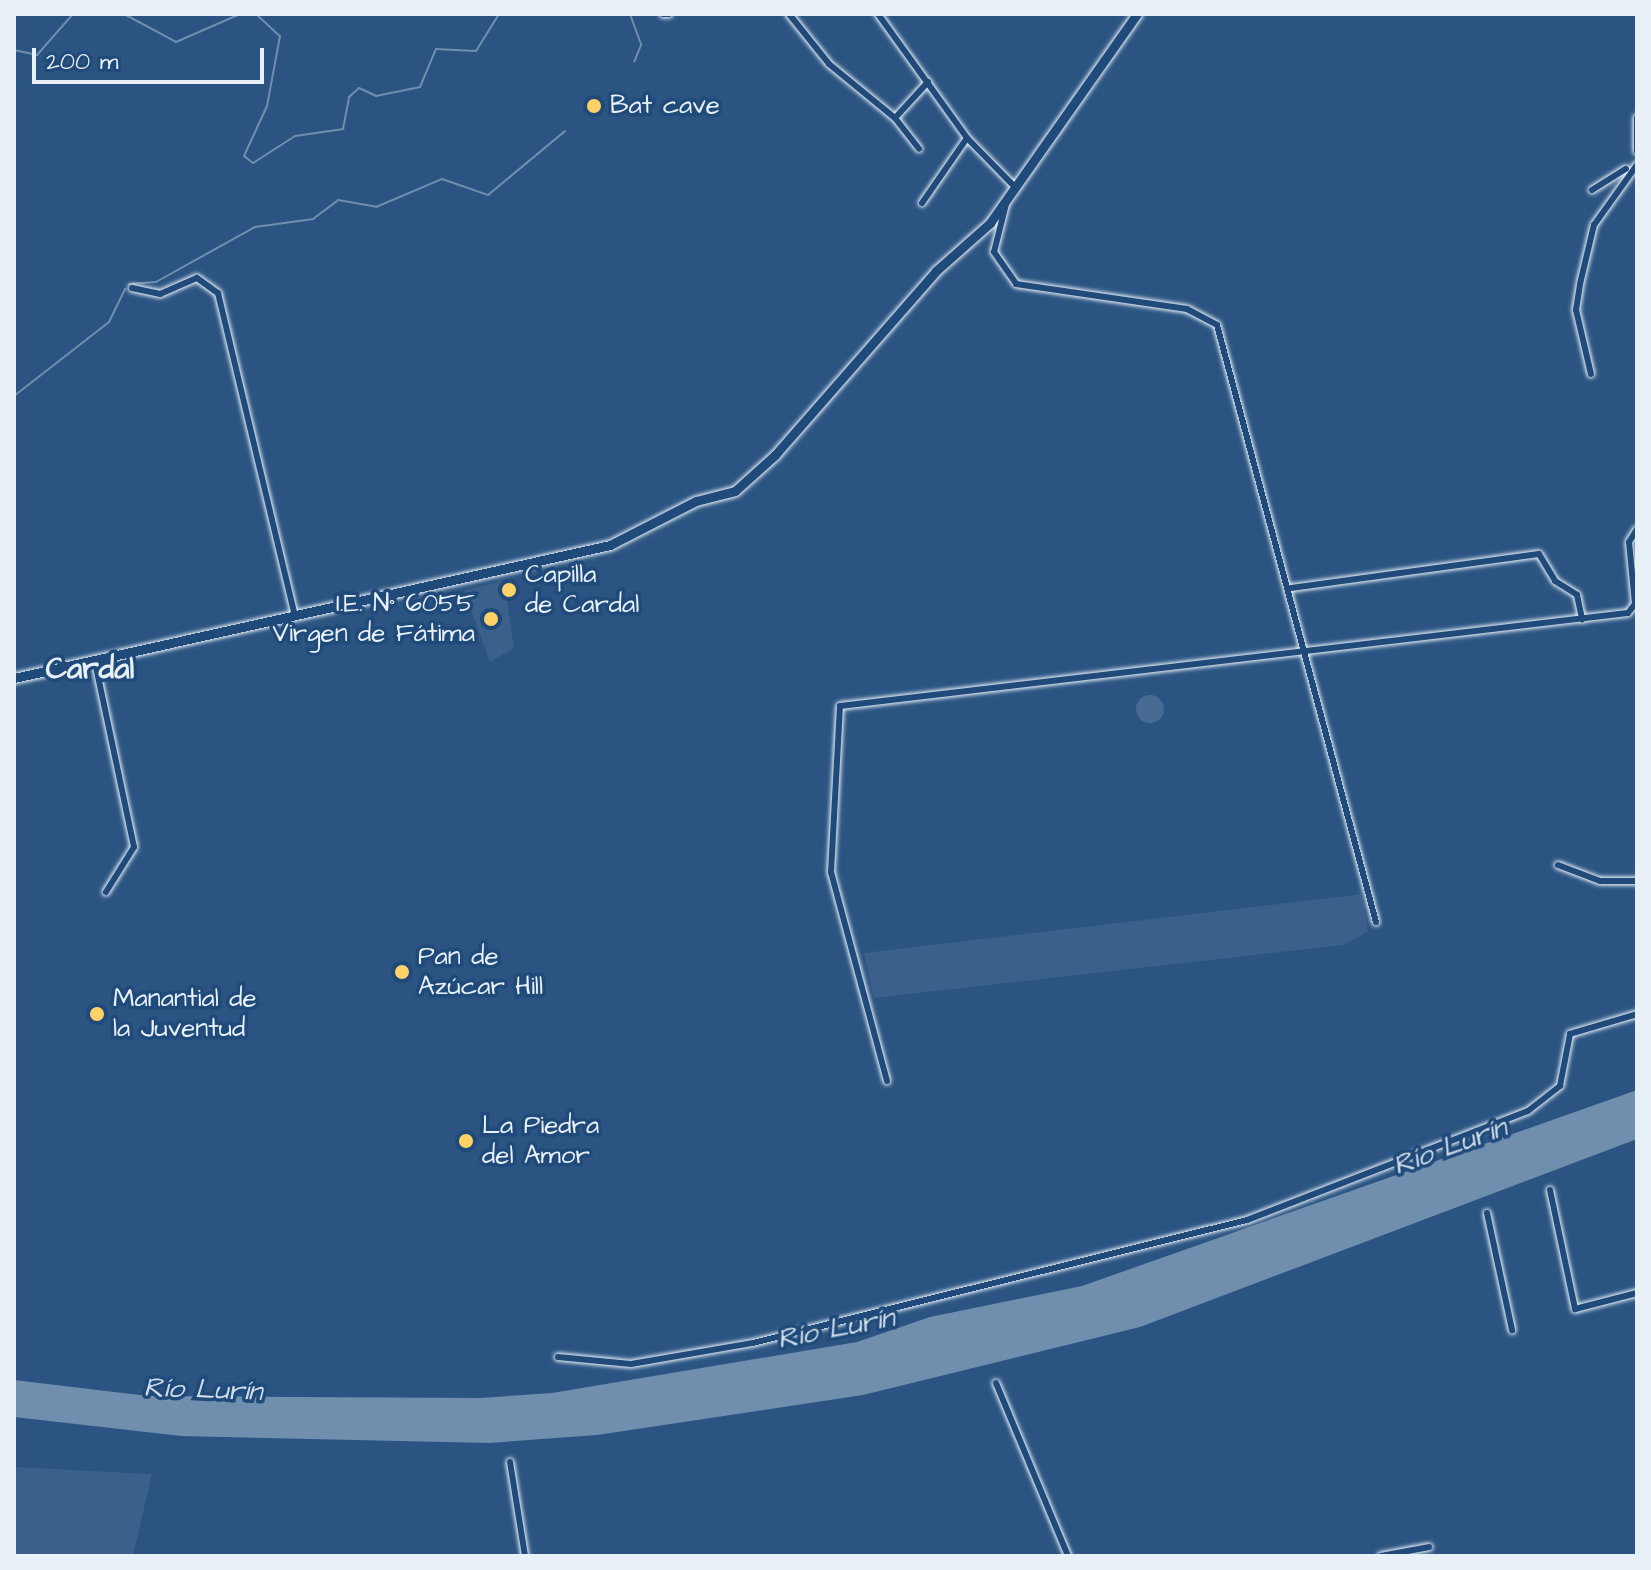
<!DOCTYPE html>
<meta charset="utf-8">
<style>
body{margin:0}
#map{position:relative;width:1651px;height:1570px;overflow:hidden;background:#2b5482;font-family:"Architects Daughter",sans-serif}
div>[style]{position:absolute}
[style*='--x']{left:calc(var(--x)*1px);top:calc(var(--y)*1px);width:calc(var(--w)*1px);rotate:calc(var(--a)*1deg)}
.built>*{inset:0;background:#3a608b}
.green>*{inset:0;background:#476b93}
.round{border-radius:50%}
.water>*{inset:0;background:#708ead}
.stream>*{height:2px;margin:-1px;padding:0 1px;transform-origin:1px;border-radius:1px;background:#708ead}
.roads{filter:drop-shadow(0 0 2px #e8f1f8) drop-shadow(0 0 2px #e8f1f8)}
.street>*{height:6px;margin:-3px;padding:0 3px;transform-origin:3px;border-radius:3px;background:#1f4a7a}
.secondary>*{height:9px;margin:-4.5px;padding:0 4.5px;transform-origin:4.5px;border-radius:4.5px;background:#1f4a7a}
.dots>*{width:22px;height:22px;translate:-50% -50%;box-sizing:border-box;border:4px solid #1f4a7a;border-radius:50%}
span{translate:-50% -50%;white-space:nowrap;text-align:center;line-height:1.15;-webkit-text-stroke:7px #1f4a7a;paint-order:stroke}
.poi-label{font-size:26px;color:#e8f1f8}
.left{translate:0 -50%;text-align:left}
.right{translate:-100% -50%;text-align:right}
.water-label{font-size:28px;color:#d0dde9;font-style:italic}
.quarter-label{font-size:30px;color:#e8f1f8;font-weight:700}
.frame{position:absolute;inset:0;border:16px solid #e8f1f8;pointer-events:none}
.scale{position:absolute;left:32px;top:48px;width:232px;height:36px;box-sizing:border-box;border:4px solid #e8f1f8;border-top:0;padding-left:10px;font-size:24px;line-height:28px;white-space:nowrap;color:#e8f1f8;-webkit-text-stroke:6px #1f4a7a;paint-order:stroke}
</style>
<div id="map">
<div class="built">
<div style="clip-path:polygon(504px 580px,514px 648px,490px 662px,464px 591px)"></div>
<div style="clip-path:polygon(1362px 894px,1368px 932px,1343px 945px,874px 998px,864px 953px)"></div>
<div style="clip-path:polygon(14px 1467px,152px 1474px,133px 1556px,14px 1556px)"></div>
</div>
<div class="green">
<div class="round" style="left:1136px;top:695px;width:28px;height:28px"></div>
</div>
<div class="water">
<div style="clip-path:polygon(1637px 1090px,1637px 1139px,1140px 1327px,863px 1395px,597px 1435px,489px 1443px,181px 1436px,14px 1417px,14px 1380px,148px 1396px,481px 1398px,552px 1393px,857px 1342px,930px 1317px,1082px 1286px)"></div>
</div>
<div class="stream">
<div style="--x:124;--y:14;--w:59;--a:28.3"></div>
<div style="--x:176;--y:42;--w:70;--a:-23.6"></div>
<div style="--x:256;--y:14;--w:33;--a:43"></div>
<div style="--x:280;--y:36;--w:71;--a:100.5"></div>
<div style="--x:267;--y:106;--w:55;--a:114.7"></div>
<div style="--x:244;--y:156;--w:11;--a:38"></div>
<div style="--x:253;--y:163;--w:50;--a:-32.7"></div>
<div style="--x:295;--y:136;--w:49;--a:-8.3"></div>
<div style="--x:343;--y:129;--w:33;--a:-79"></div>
<div style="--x:349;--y:97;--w:13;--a:-42"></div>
<div style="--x:359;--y:88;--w:19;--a:25"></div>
<div style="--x:376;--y:96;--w:45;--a:-11.6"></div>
<div style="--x:420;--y:87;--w:41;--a:-67.2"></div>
<div style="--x:436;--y:49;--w:40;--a:2.9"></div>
<div style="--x:476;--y:51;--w:44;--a:-58.1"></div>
<div style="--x:630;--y:14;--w:33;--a:70"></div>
<div style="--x:641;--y:45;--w:18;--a:112"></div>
<div style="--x:14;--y:50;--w:24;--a:12"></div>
<div style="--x:37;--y:55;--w:55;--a:-48.7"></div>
<div style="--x:129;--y:284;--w:27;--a:-4"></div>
<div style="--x:156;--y:282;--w:113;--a:-29.1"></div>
<div style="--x:255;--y:227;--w:59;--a:-7.9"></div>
<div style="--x:313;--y:219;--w:31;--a:-37"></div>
<div style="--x:338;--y:200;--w:39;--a:10"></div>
<div style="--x:376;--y:207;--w:72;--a:-23"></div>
<div style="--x:442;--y:179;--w:49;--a:19.2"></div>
<div style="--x:488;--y:195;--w:100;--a:-39.7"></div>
<div style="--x:14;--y:396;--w:120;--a:-37.9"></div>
<div style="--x:109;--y:322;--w:37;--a:-64"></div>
</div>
<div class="roads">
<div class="street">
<div style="--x:663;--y:14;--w:6;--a:0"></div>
<div style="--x:789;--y:14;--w:64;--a:51.3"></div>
<div style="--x:829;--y:64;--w:85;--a:39.3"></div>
<div style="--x:895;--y:118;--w:39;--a:52"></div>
<div style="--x:878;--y:14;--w:153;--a:54.3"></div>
<div style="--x:967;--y:138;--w:79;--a:124.7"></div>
<div style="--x:895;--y:118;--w:49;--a:-47.5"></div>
<div style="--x:1637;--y:118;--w:33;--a:90"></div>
<div style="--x:967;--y:138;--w:69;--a:45.6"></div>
<div style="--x:1592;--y:190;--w:40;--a:-32"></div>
<div style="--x:1006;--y:204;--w:49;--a:104"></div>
<div style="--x:994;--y:252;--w:39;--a:55"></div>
<div style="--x:1016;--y:284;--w:173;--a:8.3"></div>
<div style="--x:1187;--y:309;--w:34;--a:28"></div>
<div style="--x:1217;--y:325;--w:618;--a:75.09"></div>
<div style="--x:132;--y:288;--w:29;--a:12"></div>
<div style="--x:160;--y:294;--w:40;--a:-23.4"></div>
<div style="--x:197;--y:278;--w:26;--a:36"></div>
<div style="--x:218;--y:293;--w:332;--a:76.6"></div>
<div style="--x:1591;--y:374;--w:66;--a:-103.2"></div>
<div style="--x:1576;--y:310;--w:26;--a:-81"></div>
<div style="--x:1580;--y:284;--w:61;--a:-76.7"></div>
<div style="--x:1594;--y:225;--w:74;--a:-54.4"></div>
<div style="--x:1291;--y:588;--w:250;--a:-7.8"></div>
<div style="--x:1539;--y:554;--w:31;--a:59"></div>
<div style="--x:1555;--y:581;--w:26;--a:32"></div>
<div style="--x:1577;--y:595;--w:25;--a:78"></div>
<div style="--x:95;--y:662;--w:189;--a:78.1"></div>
<div style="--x:134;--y:847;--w:53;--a:121.9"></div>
<div style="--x:1558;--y:865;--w:45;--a:20.9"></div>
<div style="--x:1600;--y:881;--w:37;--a:0"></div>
<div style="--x:887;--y:1081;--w:216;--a:-105"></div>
<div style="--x:831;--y:872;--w:166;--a:-86.9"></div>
<div style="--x:840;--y:706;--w:793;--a:-6.73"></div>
<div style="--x:1628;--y:613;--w:11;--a:-52"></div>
<div style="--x:1635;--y:604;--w:62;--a:-95.5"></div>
<div style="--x:1629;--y:542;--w:15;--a:-58"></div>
<div style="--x:1550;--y:1190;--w:122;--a:78.1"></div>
<div style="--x:1575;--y:1309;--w:64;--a:-14.5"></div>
<div style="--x:1487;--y:1213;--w:120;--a:77.9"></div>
<div style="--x:558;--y:1357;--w:73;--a:5.5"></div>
<div style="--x:631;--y:1364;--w:124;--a:-9.8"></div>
<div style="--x:753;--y:1343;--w:509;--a:-13.98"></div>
<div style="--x:1247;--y:1220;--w:301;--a:-21.2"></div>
<div style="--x:1528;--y:1111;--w:41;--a:-38"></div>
<div style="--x:1560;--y:1086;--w:53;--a:-79.1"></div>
<div style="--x:1570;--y:1034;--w:70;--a:-16.6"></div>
<div style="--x:996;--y:1383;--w:187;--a:67.4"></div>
<div style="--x:510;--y:1462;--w:95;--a:80.9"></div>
<div style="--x:1381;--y:1556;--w:49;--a:-10.6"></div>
</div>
<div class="secondary">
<div style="--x:14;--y:678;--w:611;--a:-12.58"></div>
<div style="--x:610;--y:545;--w:97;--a:-27.1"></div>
<div style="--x:696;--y:501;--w:40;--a:-14.4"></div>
<div style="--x:735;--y:491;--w:54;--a:-42"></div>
<div style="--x:775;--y:455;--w:244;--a:-48.8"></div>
<div style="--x:936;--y:271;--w:72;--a:-41.6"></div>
<div style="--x:990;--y:223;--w:256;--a:-54.9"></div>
</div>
</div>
<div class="dots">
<div style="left:594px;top:106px;background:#ffd166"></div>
<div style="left:509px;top:590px;background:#ffd166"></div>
<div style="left:491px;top:619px;background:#ffd166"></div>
<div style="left:402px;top:972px;background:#ffd166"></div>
<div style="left:97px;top:1014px;background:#ffd166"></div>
<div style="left:466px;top:1141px;background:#ffd166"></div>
</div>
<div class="poi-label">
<span class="left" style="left:610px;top:106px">Bat cave</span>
<span class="left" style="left:525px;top:590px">Capilla<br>de Cardal</span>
<span class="right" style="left:475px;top:619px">I.E. N° 6055<br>Virgen de Fátima</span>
<span class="left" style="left:418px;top:972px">Pan de<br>Azúcar Hill</span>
<span class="left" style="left:113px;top:1014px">Manantial de<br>la Juventud</span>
<span class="left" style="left:482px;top:1141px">La Piedra<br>del Amor</span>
</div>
<div class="water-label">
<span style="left:1450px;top:1147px;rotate:-20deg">Río Lurín</span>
<span style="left:836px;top:1329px;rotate:-11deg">Río Lurín</span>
<span style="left:203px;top:1390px;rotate:2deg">Río Lurín</span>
</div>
<div class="quarter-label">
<span style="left:90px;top:669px">Cardal</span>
</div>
<div class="frame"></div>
<div class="scale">200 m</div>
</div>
